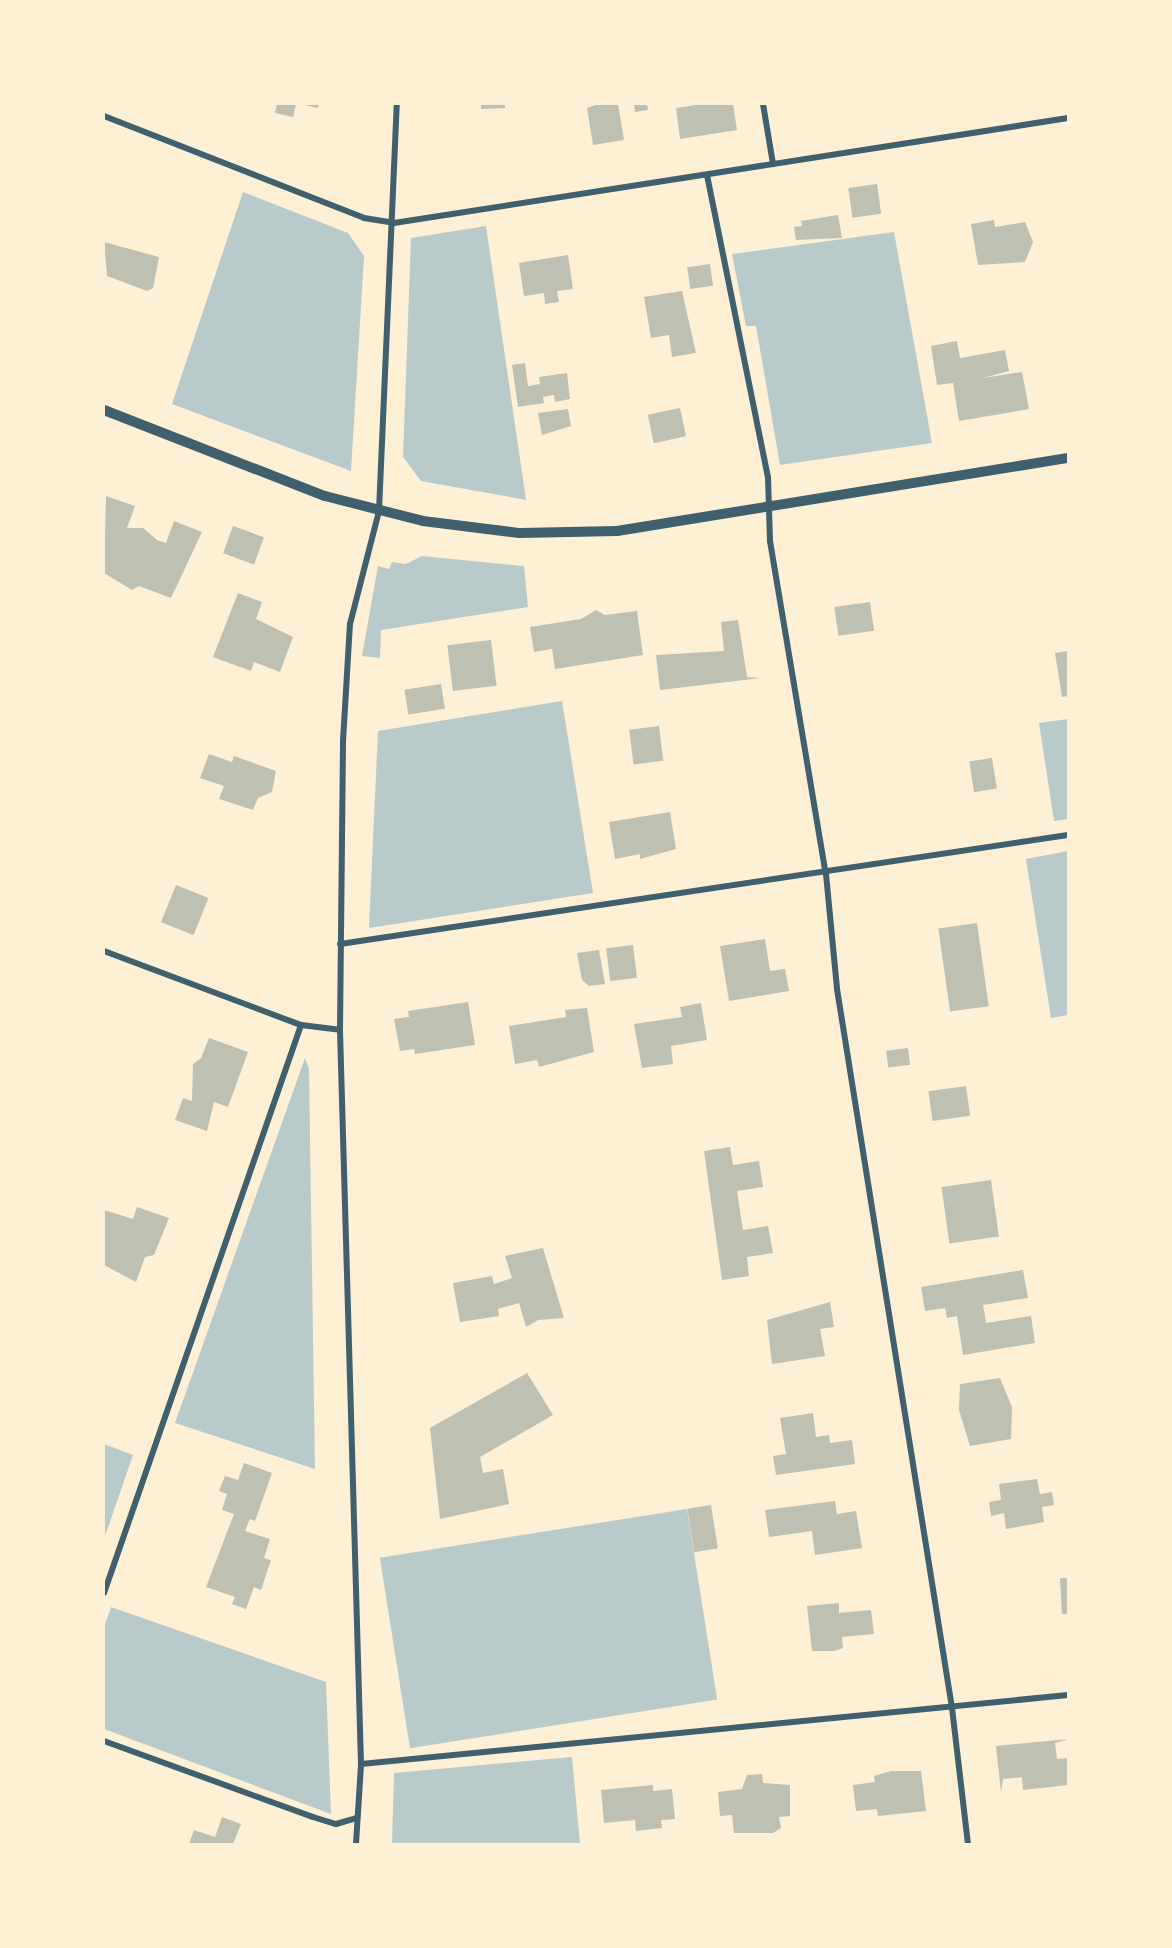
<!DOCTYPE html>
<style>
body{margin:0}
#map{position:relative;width:1172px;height:1948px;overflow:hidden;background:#fdf0d5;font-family:Rubik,sans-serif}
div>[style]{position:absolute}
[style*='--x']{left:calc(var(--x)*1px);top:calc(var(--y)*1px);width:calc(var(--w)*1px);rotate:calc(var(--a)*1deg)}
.green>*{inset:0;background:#b9caca;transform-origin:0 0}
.building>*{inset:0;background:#bec0b2;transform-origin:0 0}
.minor>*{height:6px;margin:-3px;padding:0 3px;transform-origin:3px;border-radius:3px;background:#3f606c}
.tertiary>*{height:10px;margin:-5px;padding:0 5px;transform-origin:5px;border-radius:5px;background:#3f606c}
span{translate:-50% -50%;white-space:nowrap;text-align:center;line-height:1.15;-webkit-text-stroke:4.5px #fdf0d5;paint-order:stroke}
.frame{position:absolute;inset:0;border:105px solid #fdf0d5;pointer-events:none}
</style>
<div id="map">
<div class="green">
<div style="clip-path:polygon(243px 192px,348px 233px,364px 256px,351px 471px,172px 404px)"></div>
<div style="clip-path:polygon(486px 226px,526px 500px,421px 481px,403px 457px,411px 238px)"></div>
<div style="clip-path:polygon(894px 232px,932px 443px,780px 465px,756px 326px,746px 326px,732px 254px)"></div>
<div style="clip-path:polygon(422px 556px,524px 566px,528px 607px,381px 630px,380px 658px,362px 656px,378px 566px,389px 569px,392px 562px,406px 564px)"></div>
<div style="clip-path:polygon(562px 701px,593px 893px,369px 928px,378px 731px)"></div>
<div style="clip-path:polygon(1068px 719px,1068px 819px,1054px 821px,1039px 723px)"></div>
<div style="clip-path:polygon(1068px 851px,1068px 1015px,1051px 1018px,1026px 859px)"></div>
<div style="clip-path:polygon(305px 1058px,309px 1069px,315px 1469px,175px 1423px)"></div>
<div style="clip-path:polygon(104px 1444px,133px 1455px,104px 1539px)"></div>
<div style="left:687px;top:1509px;width:193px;height:311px;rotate:81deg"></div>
<div style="clip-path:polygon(111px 1607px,326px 1682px,331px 1814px,104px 1729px,104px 1627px)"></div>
<div style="clip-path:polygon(572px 1757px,580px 1844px,392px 1844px,394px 1773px)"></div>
</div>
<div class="building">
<div style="clip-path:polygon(277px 104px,296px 104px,293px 117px,275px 113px)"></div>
<div style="clip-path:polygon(300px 104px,319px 104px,318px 108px)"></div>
<div style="clip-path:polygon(481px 104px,505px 104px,505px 108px,481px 109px)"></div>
<div style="clip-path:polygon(598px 104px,618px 104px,624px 140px,593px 145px,587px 108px)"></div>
<div style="clip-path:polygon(634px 104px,647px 104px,648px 110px,635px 112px)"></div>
<div style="clip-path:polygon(703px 104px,733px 104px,737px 130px,680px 139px,676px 108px)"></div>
<div style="left:877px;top:184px;width:30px;height:29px;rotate:82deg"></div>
<div style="clip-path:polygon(838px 215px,842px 238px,796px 240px,794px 227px,802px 226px,801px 221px)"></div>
<div style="clip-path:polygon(994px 220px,995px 227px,1025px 222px,1033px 242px,1025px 262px,978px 265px,971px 224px)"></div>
<div style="clip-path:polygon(104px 242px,159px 257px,153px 288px,147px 291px,107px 276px)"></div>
<div style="clip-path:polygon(568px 255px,573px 289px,557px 291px,559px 302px,545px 304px,544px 293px,524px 296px,519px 263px)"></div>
<div style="left:710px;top:264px;width:22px;height:23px;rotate:82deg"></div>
<div style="clip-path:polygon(682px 291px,696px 353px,672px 357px,669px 335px,651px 338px,644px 297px)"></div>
<div style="clip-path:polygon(957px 341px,960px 358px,1005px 350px,1009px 371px,983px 378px,1022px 372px,1029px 409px,959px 421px,953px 383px,937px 385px,931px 346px)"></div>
<div style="clip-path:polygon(525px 363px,528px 386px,540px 384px,539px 377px,567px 373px,570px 399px,555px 402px,554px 395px,543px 397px,544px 403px,518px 407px,512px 365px)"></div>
<div style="left:680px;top:408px;width:29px;height:33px;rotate:78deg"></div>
<div style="clip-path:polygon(568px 409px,571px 426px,542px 435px,538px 413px)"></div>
<div style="clip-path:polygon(106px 496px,135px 506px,127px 528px,143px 528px,157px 540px,166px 543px,174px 521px,202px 532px,171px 598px,139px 586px,132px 590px,104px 573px)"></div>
<div style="left:233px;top:526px;width:33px;height:29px;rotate:20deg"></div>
<div style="clip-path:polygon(238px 593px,262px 602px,256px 619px,293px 637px,280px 672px,254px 662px,251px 671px,213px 657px)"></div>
<div style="left:870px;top:602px;width:29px;height:36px;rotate:82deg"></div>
<div style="clip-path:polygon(596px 610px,605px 615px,637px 611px,643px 655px,555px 669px,552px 649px,534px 652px,530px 627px,581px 619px)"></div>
<div style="clip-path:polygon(738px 620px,747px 677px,761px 678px,660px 690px,656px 655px,724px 651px,721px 622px)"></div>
<div style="left:491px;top:640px;width:46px;height:44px;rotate:83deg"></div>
<div style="clip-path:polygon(1068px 651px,1068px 696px,1062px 697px,1055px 653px)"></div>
<div style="left:441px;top:684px;width:25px;height:37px;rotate:81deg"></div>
<div style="left:659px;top:726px;width:35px;height:30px;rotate:83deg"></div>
<div style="clip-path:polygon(209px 754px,232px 762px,234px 756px,276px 771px,272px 792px,258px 798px,253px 810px,219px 799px,224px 786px,200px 778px)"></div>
<div style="left:992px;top:758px;width:31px;height:23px;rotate:81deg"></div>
<div style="clip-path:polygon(670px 812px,676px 849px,640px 859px,640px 854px,615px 859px,609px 822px)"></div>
<div style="left:176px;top:885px;width:35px;height:40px;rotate:22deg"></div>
<div style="left:977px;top:923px;width:84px;height:39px;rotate:82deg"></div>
<div style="clip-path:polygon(765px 939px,770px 971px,785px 969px,789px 991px,729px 1001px,720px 946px)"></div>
<div style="left:633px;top:945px;width:33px;height:27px;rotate:83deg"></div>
<div style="clip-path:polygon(599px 950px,605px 984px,589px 986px,582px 980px,577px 953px)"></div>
<div style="clip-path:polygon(468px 1002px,475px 1045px,415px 1054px,414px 1049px,400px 1051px,394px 1019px,409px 1017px,408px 1011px)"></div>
<div style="clip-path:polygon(701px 1003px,707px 1040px,671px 1046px,673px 1064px,642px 1068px,634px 1024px,682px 1017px,680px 1007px)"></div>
<div style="clip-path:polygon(587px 1008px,594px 1052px,539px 1067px,537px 1060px,515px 1064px,509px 1026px,566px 1017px,565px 1010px)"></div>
<div style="clip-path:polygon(209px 1038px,248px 1052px,228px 1107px,214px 1102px,207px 1131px,175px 1120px,183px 1098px,192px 1101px,193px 1064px,201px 1058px)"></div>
<div style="left:908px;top:1048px;width:17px;height:22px;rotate:83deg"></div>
<div style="left:966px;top:1086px;width:30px;height:38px;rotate:82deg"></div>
<div style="clip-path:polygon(730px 1147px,733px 1165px,759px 1161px,763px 1187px,737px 1191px,743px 1230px,768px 1226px,773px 1253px,747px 1257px,749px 1276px,722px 1280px,704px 1151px)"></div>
<div style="left:991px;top:1180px;width:57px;height:50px;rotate:82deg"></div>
<div style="clip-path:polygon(137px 1207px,169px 1218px,154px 1255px,145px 1257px,136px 1282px,104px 1265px,104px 1210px,133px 1219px)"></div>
<div style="clip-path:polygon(543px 1248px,564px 1318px,538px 1320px,526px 1327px,519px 1303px,498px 1309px,499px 1316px,460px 1322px,453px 1283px,492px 1276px,494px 1284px,512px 1278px,505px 1256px)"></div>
<div style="clip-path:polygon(1023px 1270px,1028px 1298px,983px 1305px,985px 1316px,986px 1323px,1031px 1316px,1035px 1343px,963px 1355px,957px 1316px,947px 1318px,945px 1308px,925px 1311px,921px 1287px)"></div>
<div style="clip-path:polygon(830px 1302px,834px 1327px,820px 1329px,825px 1356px,772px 1364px,767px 1320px)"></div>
<div style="clip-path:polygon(527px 1373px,553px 1415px,480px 1457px,483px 1473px,503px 1469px,509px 1504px,440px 1519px,430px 1428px)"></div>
<div style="clip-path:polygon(1000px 1378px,1012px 1407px,1011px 1439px,970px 1446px,959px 1410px,960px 1384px)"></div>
<div style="clip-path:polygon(813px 1413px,816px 1437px,829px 1435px,830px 1443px,852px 1440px,855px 1464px,776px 1475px,773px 1456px,786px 1454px,780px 1418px)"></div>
<div style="clip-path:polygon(244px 1463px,272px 1473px,255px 1521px,250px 1519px,245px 1531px,270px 1539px,264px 1558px,271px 1560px,261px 1590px,254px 1587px,246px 1609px,232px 1604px,235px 1597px,206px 1587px,234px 1514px,222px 1510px,227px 1494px,219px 1491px,225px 1476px,238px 1480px)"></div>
<div style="clip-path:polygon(1037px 1479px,1040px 1494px,1052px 1492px,1054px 1505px,1042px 1507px,1044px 1522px,1006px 1529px,1004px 1513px,991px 1516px,989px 1502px,1001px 1500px,999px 1484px)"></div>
<div style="clip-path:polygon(835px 1501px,837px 1514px,856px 1511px,862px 1548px,815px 1555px,812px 1531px,769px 1537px,765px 1510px)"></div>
<div style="left:711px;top:1505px;width:44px;height:24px;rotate:81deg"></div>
<div style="clip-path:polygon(1060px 1578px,1068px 1578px,1068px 1614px,1062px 1614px)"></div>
<div style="clip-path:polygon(839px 1603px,839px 1613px,871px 1610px,874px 1634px,842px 1637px,843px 1648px,834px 1651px,812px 1651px,807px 1606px)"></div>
<div style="clip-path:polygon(1068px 1739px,1055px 1743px,1057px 1759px,1068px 1758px,1068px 1785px,1023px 1790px,1022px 1777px,1003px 1779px,1001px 1792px,996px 1746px)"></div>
<div style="clip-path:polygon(891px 1771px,921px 1771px,926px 1811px,878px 1816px,877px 1809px,856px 1811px,853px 1785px,875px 1782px,874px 1776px)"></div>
<div style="clip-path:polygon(762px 1774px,763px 1783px,790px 1785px,790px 1816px,779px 1817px,781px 1828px,773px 1833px,734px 1833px,732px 1815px,720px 1816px,718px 1792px,742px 1789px,747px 1775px)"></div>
<div style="clip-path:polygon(653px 1785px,653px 1791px,672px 1789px,675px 1819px,661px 1820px,662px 1828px,636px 1831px,635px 1820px,604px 1823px,601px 1790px)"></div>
<div style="clip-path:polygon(222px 1817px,241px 1824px,233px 1844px,189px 1844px,194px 1830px,215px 1837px)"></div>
</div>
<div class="minor">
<div style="--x:763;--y:104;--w:61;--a:80.5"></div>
<div style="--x:104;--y:116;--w:279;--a:21.4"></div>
<div style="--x:364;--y:218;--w:30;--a:9"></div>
<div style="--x:394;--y:223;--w:682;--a:-8.85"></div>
<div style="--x:707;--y:175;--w:308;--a:78.6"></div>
<div style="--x:768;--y:477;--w:64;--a:88.2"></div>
<div style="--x:770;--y:541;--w:338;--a:80.5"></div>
<div style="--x:826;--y:874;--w:116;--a:84.5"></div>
<div style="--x:837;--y:989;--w:728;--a:80.91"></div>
<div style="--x:952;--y:1708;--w:137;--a:83.3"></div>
<div style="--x:340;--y:944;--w:736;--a:-8.52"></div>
<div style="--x:104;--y:951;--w:210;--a:20.6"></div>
<div style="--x:301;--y:1025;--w:39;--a:7"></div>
<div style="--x:104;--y:1593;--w:601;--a:-70.87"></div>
<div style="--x:104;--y:1741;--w:222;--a:20"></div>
<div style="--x:313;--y:1817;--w:24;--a:17"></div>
<div style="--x:336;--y:1824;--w:22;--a:-16"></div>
<div style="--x:361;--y:1764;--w:710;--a:-5.57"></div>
<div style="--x:356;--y:1844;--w:80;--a:-86.4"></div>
<div style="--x:361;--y:1764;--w:734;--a:-91.64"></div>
<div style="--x:340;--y:1030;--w:289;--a:-89.4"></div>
<div style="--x:343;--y:741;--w:117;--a:-86.6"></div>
<div style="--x:350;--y:624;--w:117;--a:-75.6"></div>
<div style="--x:379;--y:511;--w:407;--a:-87.5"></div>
</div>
<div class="tertiary">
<div style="--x:104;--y:410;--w:237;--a:21.3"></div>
<div style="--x:325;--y:496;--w:101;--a:14.3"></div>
<div style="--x:423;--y:521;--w:98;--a:7.1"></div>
<div style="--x:520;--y:533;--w:97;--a:-1.2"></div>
<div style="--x:617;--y:531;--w:457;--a:-9.2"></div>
</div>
<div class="frame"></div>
</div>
